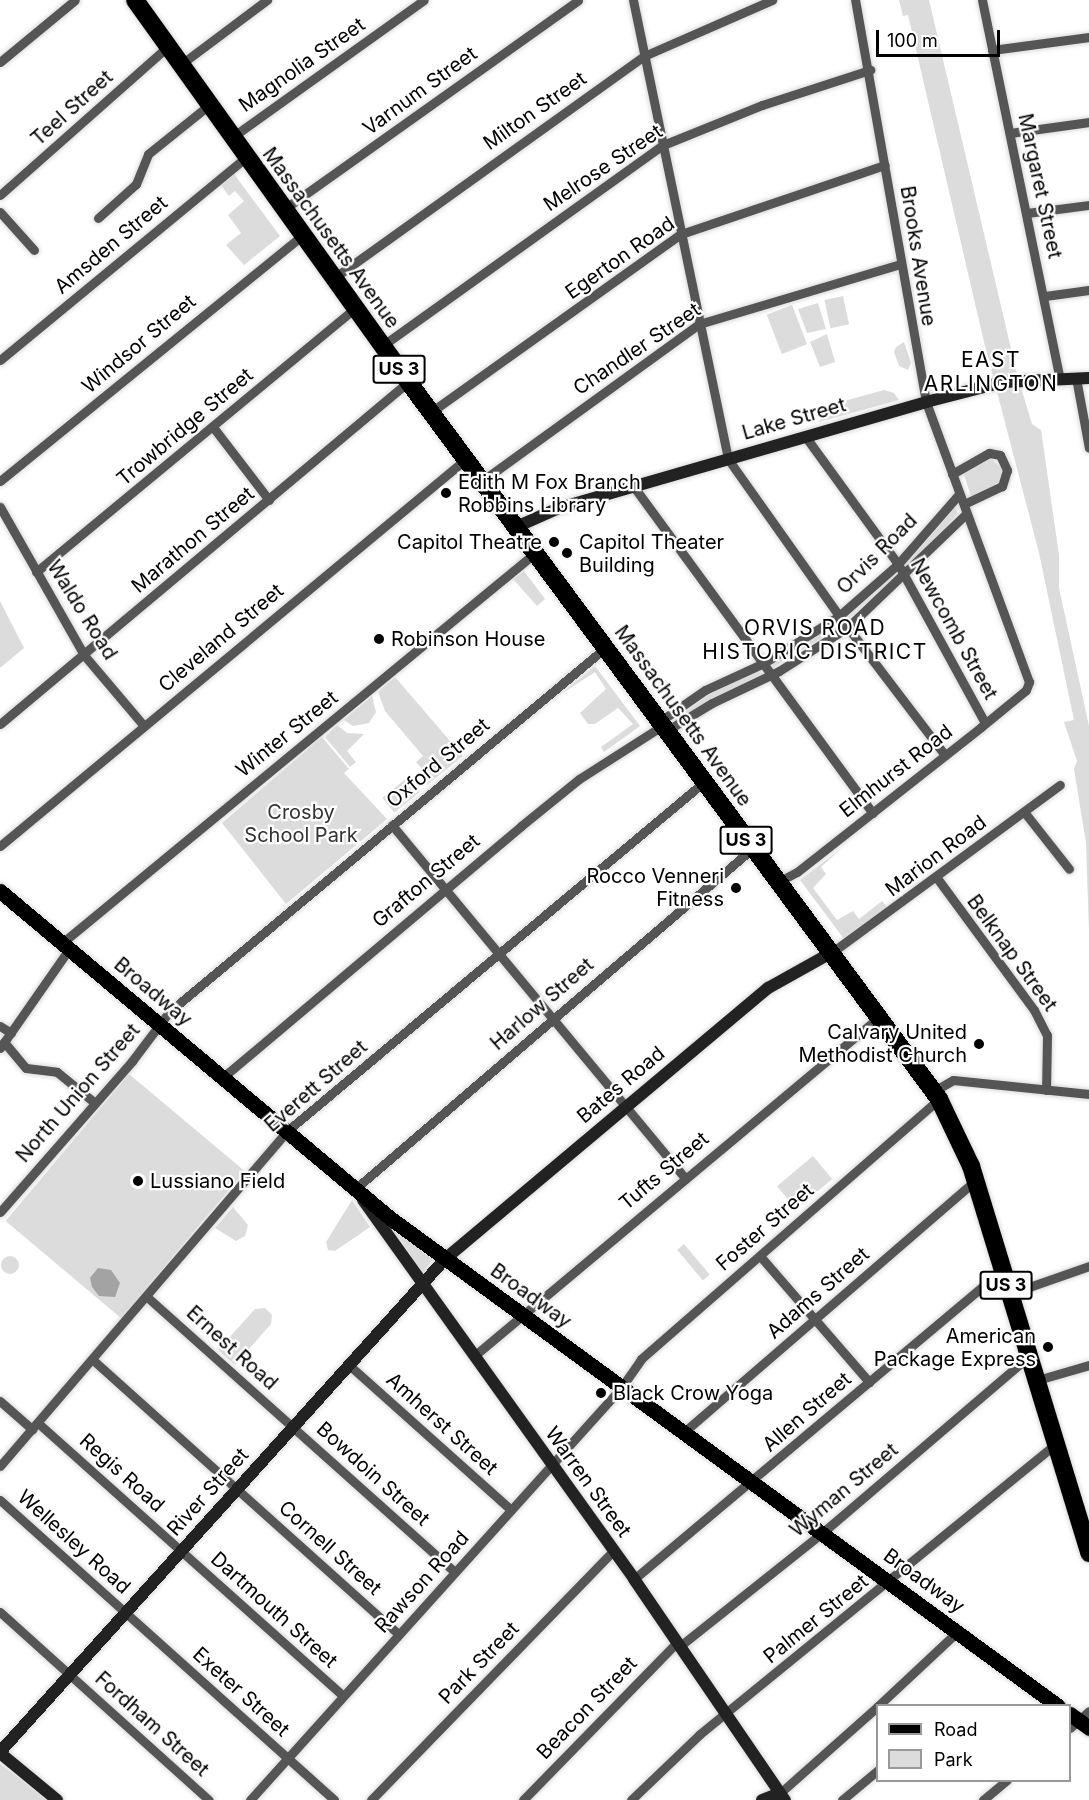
<!DOCTYPE html>
<style>
body{margin:0}
#map{position:relative;width:1089px;height:1800px;overflow:hidden;background:#fff;font-family:Inter,sans-serif}
div>[style]{position:absolute}
[style*='--x']{left:calc(var(--x)*1px);top:calc(var(--y)*1px);width:calc(var(--w)*1px);rotate:calc(var(--a)*1deg)}
.green>*{inset:0;background:#dcdcdc;transform-origin:0 0}
.round{border-radius:50%}
.water>*{inset:0;background:#a3a3a3}
.roads{filter:drop-shadow(0 0 2px #dbdbdb) drop-shadow(0 0 2px #dbdbdb)}
.street>*{height:9px;margin:-4.5px;padding:0 4.5px;transform-origin:4.5px;border-radius:4.5px;background:#555}
.secondary>*{height:12px;margin:-6px;padding:0 6px;transform-origin:6px;border-radius:6px;background:#222}
.primary>*{height:15px;margin:-7.5px;padding:0 7.5px;transform-origin:7.5px;border-radius:7.5px;background:#000}
.highway>*{height:18px;margin:-9px;padding:0 9px;transform-origin:9px;border-radius:9px;background:#000}
.dots>*{width:16px;height:16px;translate:-50% -50%;box-sizing:border-box;border:3px solid #fff;border-radius:50%}
span{translate:-50% -50%;white-space:nowrap;text-align:center;line-height:1.15;-webkit-text-stroke:4.5px #fff;paint-order:stroke}
.shield-label span{padding:2px 4px;background:#fff;border:2px solid;border-radius:4px;-webkit-text-stroke-width:0}
.shield-label{font-size:18px;color:#000;font-weight:700}
.street-label{font-size:20px;color:#000}
.poi-label{font-size:20px;color:#000}
.left{translate:0 -50%;text-align:left}
.right{translate:-100% -50%;text-align:right}
.park-label{font-size:20px;color:#333}
.neighbourhood-label{font-size:21px;color:#000;letter-spacing:1.5px}
.legend{position:absolute;left:876px;top:1704px;width:195px;height:78px;box-sizing:border-box;background:#fff;border:2px solid #999;margin:0;padding:8px 10px;list-style:none;font-size:18px;color:#000}
.legend li{display:flex;align-items:center;gap:12px;height:30px}
.legend b{width:30px;border:2px solid #999}
.scale{position:absolute;left:876px;top:30px;width:124px;height:27px;box-sizing:border-box;border:3px solid #000;border-top:0;padding-left:8px;font-size:18px;line-height:21px;white-space:nowrap;color:#000;-webkit-text-stroke:4px #fff;paint-order:stroke}
</style>
<div id="map">
<div class="green">
<div style="clip-path:polygon(899px 0,929px 0,1017px 374px,1032px 424px,1041px 430px,1059px 555px,1059px 588px,1089px 726px,1089px 931px,1086px 843px,1074px 769px,1077px 761px,1064px 722px,1074px 720px,1039px 553px,984px 342px,908px 15px,903px 16px)"></div>
<div style="clip-path:polygon(234px 174px,280px 236px,244px 265px,226px 245px,241px 233px,228px 215px,244px 201px,235px 191px,229px 196px,221px 185px)"></div>
<div style="left:843px;top:296px;width:29px;height:19px;rotate:78deg"></div>
<div style="clip-path:polygon(818px 303px,826px 329px,807px 333px,798px 309px)"></div>
<div style="left:792px;top:305px;width:42px;height:27px;rotate:69deg"></div>
<div style="clip-path:polygon(827px 334px,835px 362px,820px 367px,810px 342px)"></div>
<div style="clip-path:polygon(904px 342px,911px 363px,908px 370px,899px 366px,894px 352px,896px 347px)"></div>
<div style="clip-path:polygon(884px 390px,894px 393px,899px 400px,819px 422px,826px 406px)"></div>
<div style="clip-path:polygon(991px 459px,1004px 470px,1003px 480px,972px 499px,963px 472px)"></div>
<div style="clip-path:polygon(955px 507px,958px 513px,937px 538px,911px 565px,904px 567px)"></div>
<div style="clip-path:polygon(524px 571px,545px 599px,537px 606px,513px 579px)"></div>
<div style="clip-path:polygon(0 601px,24px 648px,0 668px)"></div>
<div style="clip-path:polygon(837px 623px,837px 629px,773px 667px,772px 664px)"></div>
<div style="clip-path:polygon(595px 666px,640px 726px,604px 752px,601px 747px,633px 724px,618px 708px,595px 724px,588px 724px,580px 713px,606px 689px,595px 672px,561px 694px)"></div>
<div style="clip-path:polygon(758px 670px,761px 674px,675px 721px,710px 693px)"></div>
<div style="clip-path:polygon(395px 677px,463px 756px,427px 785px,420px 777px,425px 772px,416px 762px,423px 756px,385px 711px,378px 692px)"></div>
<div style="clip-path:polygon(372px 696px,376px 712px,369px 723px,353px 726px,344px 720px)"></div>
<div style="clip-path:polygon(337px 725px,347px 733px,364px 734px,347px 751px,356px 762px,350px 767px,325px 737px)"></div>
<div style="clip-path:polygon(322px 737px,349px 769px,344px 773px,387px 819px,286px 904px,222px 823px)"></div>
<div style="left:408px;top:777px;width:19px;height:33px;rotate:51deg"></div>
<div style="clip-path:polygon(842px 848px,821px 867px,826px 874px,813px 888px,837px 920px,853px 911px,859px 919px,882px 901px,887px 907px,844px 939px,800px 880px)"></div>
<div style="left:129px;top:1074px;width:151px;height:192px;rotate:40deg"></div>
<div style="left:813px;top:1156px;width:30px;height:47px;rotate:50deg"></div>
<div style="clip-path:polygon(352px 1200px,370px 1227px,335px 1251px,328px 1250px,326px 1242px)"></div>
<div style="clip-path:polygon(233px 1207px,248px 1225px,245px 1236px,236px 1241px,215px 1228px)"></div>
<div style="clip-path:polygon(396px 1232px,433px 1259px,422px 1274px)"></div>
<div style="left:684px;top:1244px;width:40px;height:9px;rotate:50deg"></div>
<div class="round" style="left:1px;top:1256px;width:18px;height:18px"></div>
<div style="clip-path:polygon(265px 1308px,272px 1315px,271px 1324px,235px 1365px,218px 1350px,255px 1309px)"></div>
<div style="clip-path:polygon(0 1764px,19px 1778px,46px 1800px,0 1800px)"></div>
</div>
<div class="water">
<div style="clip-path:polygon(98px 1268px,111px 1270px,120px 1283px,115px 1297px,99px 1296px,92px 1287px,90px 1278px)"></div>
</div>
<div class="roads">
<div class="street">
<div style="--x:633;--y:0;--w:469;--a:78.3"></div>
<div style="--x:728;--y:459;--w:192;--a:54.7"></div>
<div style="--x:839;--y:616;--w:175;--a:52.7"></div>
<div style="--x:982;--y:0;--w:387;--a:78.4"></div>
<div style="--x:992;--y:50;--w:98;--a:-7.6"></div>
<div style="--x:0;--y:62;--w:97;--a:-39.6"></div>
<div style="--x:180;--y:65;--w:109;--a:-36.8"></div>
<div style="--x:1010;--y:133;--w:80;--a:-7.9"></div>
<div style="--x:231;--y:138;--w:237;--a:-35.6"></div>
<div style="--x:0;--y:195;--w:223;--a:-41.5"></div>
<div style="--x:283;--y:210;--w:362;--a:-35.4"></div>
<div style="--x:0;--y:212;--w:51;--a:48.2"></div>
<div style="--x:1027;--y:213;--w:63;--a:-7.4"></div>
<div style="--x:98;--y:218;--w:51;--a:-41.8"></div>
<div style="--x:136;--y:184;--w:32;--a:-68"></div>
<div style="--x:148;--y:154;--w:77;--a:-38.7"></div>
<div style="--x:334;--y:278;--w:381;--a:-35.6"></div>
<div style="--x:644;--y:56;--w:140;--a:-23.6"></div>
<div style="--x:1045;--y:296;--w:44;--a:-7.8"></div>
<div style="--x:382;--y:346;--w:345;--a:-35.6"></div>
<div style="--x:663;--y:145;--w:107;--a:-22"></div>
<div style="--x:762;--y:105;--w:114;--a:-18"></div>
<div style="--x:0;--y:360;--w:318;--a:-39.5"></div>
<div style="--x:1076;--y:378;--w:71;--a:79.5"></div>
<div style="--x:431;--y:412;--w:307;--a:-35.5"></div>
<div style="--x:681;--y:234;--w:215;--a:-18.7"></div>
<div style="--x:213;--y:427;--w:92;--a:52.5"></div>
<div style="--x:805;--y:436;--w:158;--a:54"></div>
<div style="--x:898;--y:564;--w:181;--a:61.3"></div>
<div style="--x:952;--y:474;--w:43;--a:-29.6"></div>
<div style="--x:989;--y:453;--w:11;--a:10"></div>
<div style="--x:1000;--y:455;--w:17;--a:65"></div>
<div style="--x:1007;--y:470;--w:17;--a:107"></div>
<div style="--x:1002;--y:486;--w:42;--a:154.7"></div>
<div style="--x:0;--y:481;--w:389;--a:-39.1"></div>
<div style="--x:482;--y:481;--w:268;--a:-35.9"></div>
<div style="--x:699;--y:324;--w:210;--a:-16.6"></div>
<div style="--x:634;--y:487;--w:404;--a:53.8"></div>
<div style="--x:0;--y:507;--w:170;--a:60.4"></div>
<div style="--x:84;--y:655;--w:93;--a:49.8"></div>
<div style="--x:36;--y:572;--w:414;--a:-39.6"></div>
<div style="--x:659;--y:722;--w:56;--a:-34.8"></div>
<div style="--x:705;--y:690;--w:65;--a:-24.6"></div>
<div style="--x:764;--y:663;--w:89;--a:-32.1"></div>
<div style="--x:839;--y:616;--w:79;--a:-41.4"></div>
<div style="--x:898;--y:564;--w:93;--a:-48.9"></div>
<div style="--x:0;--y:724;--w:532;--a:-39.97"></div>
<div style="--x:666;--y:731;--w:54;--a:-31.3"></div>
<div style="--x:712;--y:703;--w:74;--a:-25.5"></div>
<div style="--x:779;--y:671;--w:82;--a:-32.5"></div>
<div style="--x:848;--y:627;--w:163;--a:-43.8"></div>
<div style="--x:1025;--y:813;--w:71;--a:51.8"></div>
<div style="--x:392;--y:825;--w:457;--a:50.3"></div>
<div style="--x:0;--y:846;--w:606;--a:-39.71"></div>
<div style="--x:937;--y:878;--w:164;--a:53.7"></div>
<div style="--x:1034;--y:1010;--w:28;--a:63"></div>
<div style="--x:1047;--y:1035;--w:55;--a:91"></div>
<div style="--x:778;--y:882;--w:21;--a:-28"></div>
<div style="--x:797;--y:872;--w:234;--a:-38.2"></div>
<div style="--x:981;--y:727;--w:58;--a:-39.4"></div>
<div style="--x:1026;--y:690;--w:9;--a:-69"></div>
<div style="--x:1029;--y:682;--w:298;--a:-110.2"></div>
<div style="--x:926;--y:402;--w:408;--a:-100"></div>
<div style="--x:62;--y:943;--w:613;--a:-39.51"></div>
<div style="--x:831;--y:953;--w:284;--a:-36.3"></div>
<div style="--x:0;--y:1026;--w:13;--a:32"></div>
<div style="--x:4;--y:1042;--w:34;--a:50"></div>
<div style="--x:26;--y:1068;--w:31;--a:7"></div>
<div style="--x:57;--y:1072;--w:49;--a:39.2"></div>
<div style="--x:0;--y:1048;--w:121;--a:-55.1"></div>
<div style="--x:222;--y:1078;--w:391;--a:-40.1"></div>
<div style="--x:521;--y:826;--w:75;--a:-39"></div>
<div style="--x:579;--y:779;--w:98;--a:-32.6"></div>
<div style="--x:934;--y:1091;--w:22;--a:-30"></div>
<div style="--x:953;--y:1080;--w:137;--a:5.9"></div>
<div style="--x:355;--y:1189;--w:524;--a:-40.59"></div>
<div style="--x:0;--y:1212;--w:201;--a:-48.8"></div>
<div style="--x:132;--y:1061;--w:61;--a:-52.9"></div>
<div style="--x:169;--y:1012;--w:568;--a:-39.86"></div>
<div style="--x:760;--y:1256;--w:167;--a:49.1"></div>
<div style="--x:1009;--y:1294;--w:85;--a:-19.3"></div>
<div style="--x:146;--y:1296;--w:414;--a:41.8"></div>
<div style="--x:474;--y:1356;--w:528;--a:-39.93"></div>
<div style="--x:93;--y:1360;--w:411;--a:41.9"></div>
<div style="--x:349;--y:1365;--w:217;--a:41.8"></div>
<div style="--x:1034;--y:1381;--w:57;--a:-16.2"></div>
<div style="--x:0;--y:1401;--w:43;--a:41.2"></div>
<div style="--x:38;--y:1423;--w:409;--a:41.8"></div>
<div style="--x:684;--y:1432;--w:386;--a:-40.8"></div>
<div style="--x:0;--y:1466;--w:441;--a:-49.4"></div>
<div style="--x:287;--y:1131;--w:544;--a:-39.93"></div>
<div style="--x:0;--y:1500;--w:449;--a:41.9"></div>
<div style="--x:634;--y:1579;--w:481;--a:-40"></div>
<div style="--x:0;--y:1612;--w:281;--a:42"></div>
<div style="--x:680;--y:1646;--w:181;--a:-38.5"></div>
<div style="--x:822;--y:1533;--w:270;--a:-40.5"></div>
<div style="--x:878;--y:1706;--w:108;--a:-43.1"></div>
<div style="--x:1070;--y:1728;--w:25;--a:-42"></div>
<div style="--x:780;--y:1793;--w:131;--a:-41.6"></div>
<div style="--x:250;--y:1800;--w:554;--a:-48"></div>
<div style="--x:621;--y:1388;--w:35;--a:-55"></div>
<div style="--x:641;--y:1359;--w:395;--a:-41.1"></div>
<div style="--x:371;--y:1800;--w:347;--a:-45.8"></div>
<div style="--x:523;--y:1800;--w:221;--a:-45.7"></div>
<div style="--x:631;--y:1800;--w:95;--a:-43.7"></div>
<div style="--x:700;--y:1734;--w:457;--a:-39.2"></div>
<div style="--x:842;--y:1800;--w:47;--a:-39.8"></div>
<div style="--x:983;--y:1800;--w:31;--a:-40"></div>
</div>
<div class="secondary">
<div style="--x:516;--y:527;--w:47;--a:-23.8"></div>
<div style="--x:559;--y:508;--w:382;--a:-16.1"></div>
<div style="--x:926;--y:402;--w:80;--a:-14.6"></div>
<div style="--x:1003;--y:382;--w:86;--a:-2.7"></div>
<div style="--x:363;--y:1200;--w:466;--a:54.4"></div>
<div style="--x:634;--y:1579;--w:268;--a:55.7"></div>
<div style="--x:0;--y:1752;--w:664;--a:-47.93"></div>
<div style="--x:445;--y:1259;--w:422;--a:-40"></div>
<div style="--x:768;--y:988;--w:72;--a:-29.1"></div>
<div style="--x:0;--y:1753;--w:74;--a:39.5"></div>
<div style="--x:762;--y:1800;--w:19;--a:-21"></div>
</div>
<div class="primary">
<div style="--x:0;--y:891;--w:509;--a:39.98"></div>
<div style="--x:390;--y:1218;--w:827;--a:36.15"></div>
<div style="--x:1070;--y:1714;--w:24;--a:36"></div>
</div>
<div class="highway">
<div style="--x:135;--y:0;--w:472;--a:54.4"></div>
<div style="--x:410;--y:384;--w:889;--a:53.5"></div>
<div style="--x:939;--y:1099;--w:74;--a:64.5"></div>
<div style="--x:971;--y:1166;--w:405;--a:73"></div>
</div>
</div>
<div class="dots">
<div style="left:446px;top:493px;background:#000"></div>
<div style="left:554px;top:542px;background:#000"></div>
<div style="left:567px;top:553px;background:#000"></div>
<div style="left:379px;top:639px;background:#000"></div>
<div style="left:736px;top:888px;background:#000"></div>
<div style="left:979px;top:1044px;background:#000"></div>
<div style="left:138px;top:1181px;background:#000"></div>
<div style="left:1048px;top:1347px;background:#000"></div>
<div style="left:601px;top:1393px;background:#000"></div>
</div>
<div class="shield-label">
<span style="left:399px;top:369px">US 3</span>
<span style="left:746px;top:840px">US 3</span>
<span style="left:1006px;top:1285px">US 3</span>
</div>
<div class="street-label">
<span style="left:302px;top:65px;rotate:-35deg">Magnolia Street</span>
<span style="left:420px;top:91px;rotate:-36deg">Varnum Street</span>
<span style="left:72px;top:108px;rotate:-42deg">Teel Street</span>
<span style="left:535px;top:111px;rotate:-35deg">Milton Street</span>
<span style="left:603px;top:168px;rotate:-34deg">Melrose Street</span>
<span style="left:1040px;top:186px;rotate:78deg">Margaret Street</span>
<span style="left:331px;top:238px;rotate:54deg">Massachusetts Avenue</span>
<span style="left:111px;top:245px;rotate:-40deg">Amsden Street</span>
<span style="left:918px;top:256px;rotate:81deg">Brooks Avenue</span>
<span style="left:620px;top:258px;rotate:-35deg">Egerton Road</span>
<span style="left:139px;top:344px;rotate:-40deg">Windsor Street</span>
<span style="left:637px;top:349px;rotate:-34deg">Chandler Street</span>
<span style="left:794px;top:419px;rotate:-16deg">Lake Street</span>
<span style="left:185px;top:427px;rotate:-40deg">Trowbridge Street</span>
<span style="left:193px;top:540px;rotate:-40deg">Marathon Street</span>
<span style="left:877px;top:554px;rotate:-45deg">Orvis Road</span>
<span style="left:82px;top:610px;rotate:58deg">Waldo Road</span>
<span style="left:954px;top:629px;rotate:61deg">Newcomb Street</span>
<span style="left:221px;top:638px;rotate:-40deg">Cleveland Street</span>
<span style="left:683px;top:716px;rotate:54deg">Massachusetts Avenue</span>
<span style="left:287px;top:734px;rotate:-39deg">Winter Street</span>
<span style="left:438px;top:763px;rotate:-40deg">Oxford Street</span>
<span style="left:896px;top:771px;rotate:-38deg">Elmhurst Road</span>
<span style="left:936px;top:856px;rotate:-37deg">Marion Road</span>
<span style="left:426px;top:881px;rotate:-40deg">Grafton Street</span>
<span style="left:1012px;top:953px;rotate:54deg">Belknap Street</span>
<span style="left:153px;top:992px;rotate:40deg">Broadway</span>
<span style="left:542px;top:1004px;rotate:-41deg">Harlow Street</span>
<span style="left:621px;top:1085px;rotate:-40deg">Bates Road</span>
<span style="left:316px;top:1086px;rotate:-41deg">Everett Street</span>
<span style="left:78px;top:1093px;rotate:-49deg">North Union Street</span>
<span style="left:664px;top:1171px;rotate:-40deg">Tufts Street</span>
<span style="left:765px;top:1227px;rotate:-41deg">Foster Street</span>
<span style="left:818px;top:1293px;rotate:-41deg">Adams Street</span>
<span style="left:531px;top:1296px;rotate:36deg">Broadway</span>
<span style="left:232px;top:1348px;rotate:42deg">Ernest Road</span>
<span style="left:807px;top:1412px;rotate:-41deg">Allen Street</span>
<span style="left:442px;top:1424px;rotate:42deg">Amherst Street</span>
<span style="left:122px;top:1473px;rotate:42deg">Regis Road</span>
<span style="left:373px;top:1474px;rotate:42deg">Bowdoin Street</span>
<span style="left:588px;top:1482px;rotate:54deg">Warren Street</span>
<span style="left:844px;top:1490px;rotate:-40deg">Wyman Street</span>
<span style="left:208px;top:1492px;rotate:-48deg">River Street</span>
<span style="left:74px;top:1542px;rotate:42deg">Wellesley Road</span>
<span style="left:330px;top:1548px;rotate:42deg">Cornell Street</span>
<span style="left:924px;top:1581px;rotate:36deg">Broadway</span>
<span style="left:422px;top:1582px;rotate:-48deg">Rawson Road</span>
<span style="left:274px;top:1610px;rotate:42deg">Dartmouth Street</span>
<span style="left:816px;top:1619px;rotate:-39deg">Palmer Street</span>
<span style="left:479px;top:1663px;rotate:-46deg">Park Street</span>
<span style="left:241px;top:1692px;rotate:42deg">Exeter Street</span>
<span style="left:587px;top:1708px;rotate:-46deg">Beacon Street</span>
<span style="left:152px;top:1724px;rotate:42deg">Fordham Street</span>
</div>
<div class="poi-label">
<span class="left" style="left:458px;top:494px">Edith M Fox Branch<br>Robbins Library</span>
<span class="right" style="left:542px;top:542px">Capitol Theatre</span>
<span class="left" style="left:579px;top:554px">Capitol Theater<br>Building</span>
<span class="left" style="left:391px;top:639px">Robinson House</span>
<span class="right" style="left:724px;top:888px">Rocco Venneri<br>Fitness</span>
<span class="right" style="left:967px;top:1044px">Calvary United<br>Methodist Church</span>
<span class="left" style="left:150px;top:1181px">Lussiano Field</span>
<span class="right" style="left:1036px;top:1348px">American<br>Package Express</span>
<span class="left" style="left:613px;top:1393px">Black Crow Yoga</span>
</div>
<div class="park-label">
<span style="left:301px;top:824px">Crosby<br>School Park</span>
</div>
<div class="neighbourhood-label">
<span style="left:991px;top:372px">EAST<br>ARLINGTON</span>
<span style="left:815px;top:640px">ORVIS ROAD<br>HISTORIC DISTRICT</span>
</div>
<ul class="legend">
<li><b style="height:8px;background:#000"></b>Road</li>
<li><b style="height:16px;background:#dcdcdc"></b>Park</li>
</ul>
<div class="scale">100 m</div>
</div>
